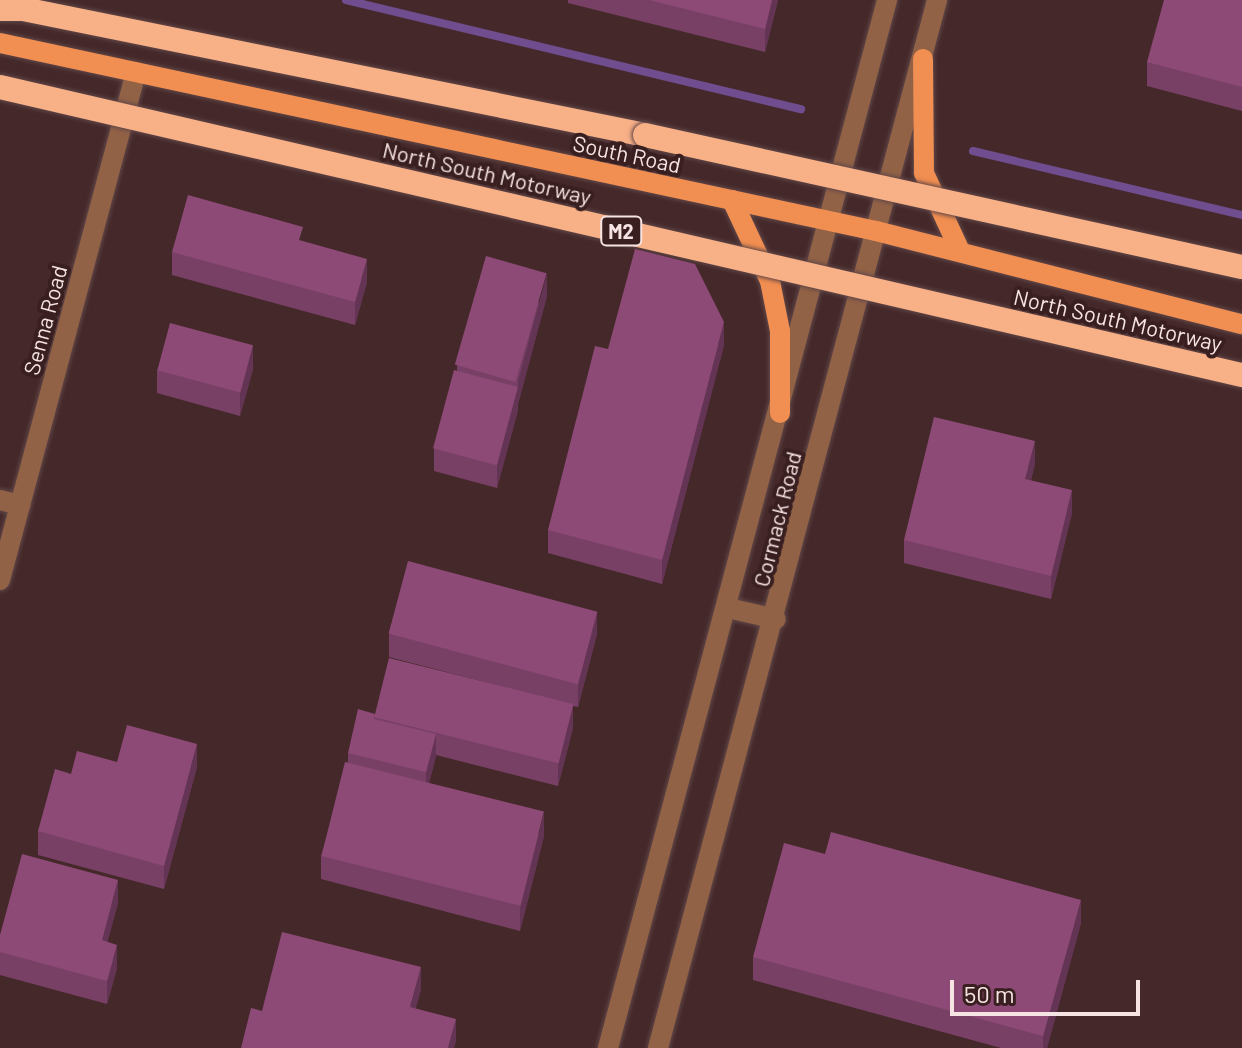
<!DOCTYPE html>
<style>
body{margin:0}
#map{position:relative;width:1242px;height:1048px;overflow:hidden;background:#45292a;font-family:Barlow,sans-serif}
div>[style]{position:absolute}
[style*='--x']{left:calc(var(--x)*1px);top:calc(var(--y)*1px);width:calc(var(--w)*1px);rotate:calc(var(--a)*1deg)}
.stream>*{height:8px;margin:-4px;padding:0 4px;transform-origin:4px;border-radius:4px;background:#6f4d8e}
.roads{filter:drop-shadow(0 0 2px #614748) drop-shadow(0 0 2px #614748)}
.minor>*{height:20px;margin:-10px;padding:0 10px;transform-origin:10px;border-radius:10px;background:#926246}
.major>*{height:20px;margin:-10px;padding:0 10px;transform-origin:10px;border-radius:10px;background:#f18e51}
.highway>*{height:24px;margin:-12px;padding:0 12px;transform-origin:12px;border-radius:12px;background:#f8b087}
.bridges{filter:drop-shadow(0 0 2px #614748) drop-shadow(0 0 2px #614748)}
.highway-bridge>*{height:24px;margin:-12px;padding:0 12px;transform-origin:12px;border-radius:12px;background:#f8b087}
.wall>*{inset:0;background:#794066}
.shaded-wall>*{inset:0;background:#633453}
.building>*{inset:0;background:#8d4a77;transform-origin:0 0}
span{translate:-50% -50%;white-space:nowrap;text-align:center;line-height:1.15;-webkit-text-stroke:8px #3a1f20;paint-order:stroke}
.shield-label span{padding:2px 6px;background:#3a1f20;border:2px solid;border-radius:6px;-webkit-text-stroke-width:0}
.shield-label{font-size:20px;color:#f6e3e3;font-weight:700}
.street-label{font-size:22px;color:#f6e3e3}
.scale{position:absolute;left:950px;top:980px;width:190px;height:36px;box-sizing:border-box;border:4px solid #f6e3e3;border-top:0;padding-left:10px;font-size:24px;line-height:28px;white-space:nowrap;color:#f6e3e3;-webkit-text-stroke:6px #3a1f20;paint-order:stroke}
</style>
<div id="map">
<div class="stream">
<div style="--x:346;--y:0;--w:468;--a:13.5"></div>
<div style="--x:973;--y:151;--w:277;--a:13.4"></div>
</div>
<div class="roads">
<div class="minor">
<div style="--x:0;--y:500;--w:21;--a:14"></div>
<div style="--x:0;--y:580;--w:526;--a:-75.01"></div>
<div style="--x:728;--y:608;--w:49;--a:12.9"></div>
<div style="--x:608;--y:1048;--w:1085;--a:-75.09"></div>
<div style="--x:658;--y:1048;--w:1085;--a:-75.09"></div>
</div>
<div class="major">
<div style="--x:0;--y:43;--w:896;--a:12.11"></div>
<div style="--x:876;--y:231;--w:378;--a:14.3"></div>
<div style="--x:923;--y:59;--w:114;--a:89.5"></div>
<div style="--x:924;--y:173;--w:86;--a:65.2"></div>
<div style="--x:732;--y:200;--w:89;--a:64.9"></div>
<div style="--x:770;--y:281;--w:51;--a:78.7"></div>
<div style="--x:780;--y:331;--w:82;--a:90"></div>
</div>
<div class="highway">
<div style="--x:0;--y:9;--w:23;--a:0"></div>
<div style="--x:23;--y:9;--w:635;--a:11.45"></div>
</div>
</div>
<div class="bridges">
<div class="highway-bridge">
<div style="--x:0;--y:87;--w:1275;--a:13.06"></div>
<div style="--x:645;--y:135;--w:611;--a:12.47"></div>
</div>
</div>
<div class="wall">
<div style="clip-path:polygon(568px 0,778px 0,765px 52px,568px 3px)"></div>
<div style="clip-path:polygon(1242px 0,1242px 111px,1147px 86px,1147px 62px)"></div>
<div style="clip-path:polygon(303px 241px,367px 282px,355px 325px,172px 275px,172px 252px)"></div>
<div style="clip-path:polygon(547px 296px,518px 404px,518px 410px,497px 488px,434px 471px,434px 448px,457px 371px,457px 365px)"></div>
<div style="clip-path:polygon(724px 345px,662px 584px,548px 553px,548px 530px,608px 349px)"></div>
<div style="clip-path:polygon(253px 369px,240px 416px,157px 393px,157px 370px)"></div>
<div style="clip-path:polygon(1035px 464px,1031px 480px,1072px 513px,1051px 599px,904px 563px,904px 540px)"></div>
<div style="clip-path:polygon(389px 634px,597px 634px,578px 707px,573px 706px,573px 728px,558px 786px,436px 755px,429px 783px,544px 836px,520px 931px,321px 879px,321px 856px,348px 762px,348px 753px,375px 714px,496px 685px,389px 657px)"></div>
<div style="clip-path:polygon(117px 762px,197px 767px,164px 889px,38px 855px,38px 831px,71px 774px)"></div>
<div style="clip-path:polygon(118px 903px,107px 942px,117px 968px,107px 1004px,0 975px,0 935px)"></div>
<div style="clip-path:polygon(1081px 923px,1047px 1048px,1001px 1048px,753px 980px,753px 957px)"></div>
</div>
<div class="shaded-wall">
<div style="clip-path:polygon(772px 0,778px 0,765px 52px,765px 29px)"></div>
<div style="clip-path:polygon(367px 259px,367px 282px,355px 325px,355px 302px)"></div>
<div style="clip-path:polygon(547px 273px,547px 296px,518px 404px,518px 381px)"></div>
<div style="clip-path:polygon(724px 322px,724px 345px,662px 584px,662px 560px)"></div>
<div style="clip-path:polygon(253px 346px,253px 369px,240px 416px,240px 392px)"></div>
<div style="clip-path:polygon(518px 387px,518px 410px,497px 488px,497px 465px)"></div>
<div style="clip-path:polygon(1035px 441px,1035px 464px,1025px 502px,1025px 479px)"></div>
<div style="clip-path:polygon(1072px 490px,1072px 513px,1051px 599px,1051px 576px)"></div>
<div style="clip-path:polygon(597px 611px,597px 634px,578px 707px,578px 684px)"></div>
<div style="clip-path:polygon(573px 705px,573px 728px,558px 786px,558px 763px)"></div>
<div style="clip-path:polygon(436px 734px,436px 757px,426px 795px,426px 772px)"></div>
<div style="clip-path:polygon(197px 744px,197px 767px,164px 889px,164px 866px)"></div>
<div style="clip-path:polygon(544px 813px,544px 836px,520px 931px,520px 908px)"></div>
<div style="clip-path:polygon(118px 880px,118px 903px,102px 963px,102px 940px)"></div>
<div style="clip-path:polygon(1081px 900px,1081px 923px,1047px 1048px,1043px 1048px,1043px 1036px)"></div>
<div style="clip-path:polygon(117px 945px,117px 968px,107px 1004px,107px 981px)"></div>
<div style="clip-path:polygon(421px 967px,421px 990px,410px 1030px,410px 1007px)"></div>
<div style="clip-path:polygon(456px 1019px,456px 1042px,454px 1048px,448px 1048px)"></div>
</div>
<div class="building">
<div style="clip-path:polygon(649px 0,772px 0,765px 29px)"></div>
<div style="clip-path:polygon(1164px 0,1242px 0,1242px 87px,1147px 62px)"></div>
<div style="clip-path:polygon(188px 195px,303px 227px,299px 240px,367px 259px,355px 302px,172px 252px)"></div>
<div style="clip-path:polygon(635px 249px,695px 264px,724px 322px,662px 560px,548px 530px,595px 346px,608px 349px)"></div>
<div style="left:486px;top:256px;width:63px;height:113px;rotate:16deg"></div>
<div style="left:170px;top:323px;width:86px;height:49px;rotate:15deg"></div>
<div style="left:454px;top:370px;width:66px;height:81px;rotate:15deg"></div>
<div style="clip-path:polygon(934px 417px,1035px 441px,1025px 479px,1072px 490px,1051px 576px,904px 540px)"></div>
<div style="left:408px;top:561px;width:196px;height:75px;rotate:15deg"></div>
<div style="left:389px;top:658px;width:190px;height:61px;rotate:14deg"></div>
<div style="clip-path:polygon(358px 709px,375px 714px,374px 719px,436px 734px,426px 772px,348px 753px)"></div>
<div style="clip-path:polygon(127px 725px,197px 744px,164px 866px,38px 831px,55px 769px,71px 774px,77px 751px,117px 762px)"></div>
<div style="left:345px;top:762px;width:205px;height:97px;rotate:14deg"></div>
<div style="clip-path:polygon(831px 832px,1081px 900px,1043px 1036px,753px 957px,784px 843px,825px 854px)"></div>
<div style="clip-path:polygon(22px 854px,118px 880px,102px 940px,117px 945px,107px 981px,0 952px,0 935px)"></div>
<div style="clip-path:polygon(282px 932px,421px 967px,410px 1007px,456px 1019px,448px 1048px,241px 1048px,251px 1008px,262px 1011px)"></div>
</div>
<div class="shield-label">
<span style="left:621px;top:231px">M2</span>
</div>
<div class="street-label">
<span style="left:627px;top:154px;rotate:12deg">South Road</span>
<span style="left:487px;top:173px;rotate:13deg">North South Motorway</span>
<span style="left:45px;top:320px;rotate:-75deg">Senna Road</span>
<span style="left:1118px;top:320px;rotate:13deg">North South Motorway</span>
<span style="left:777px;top:519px;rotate:-76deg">Cormack Road</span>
</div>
<div class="scale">50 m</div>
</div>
